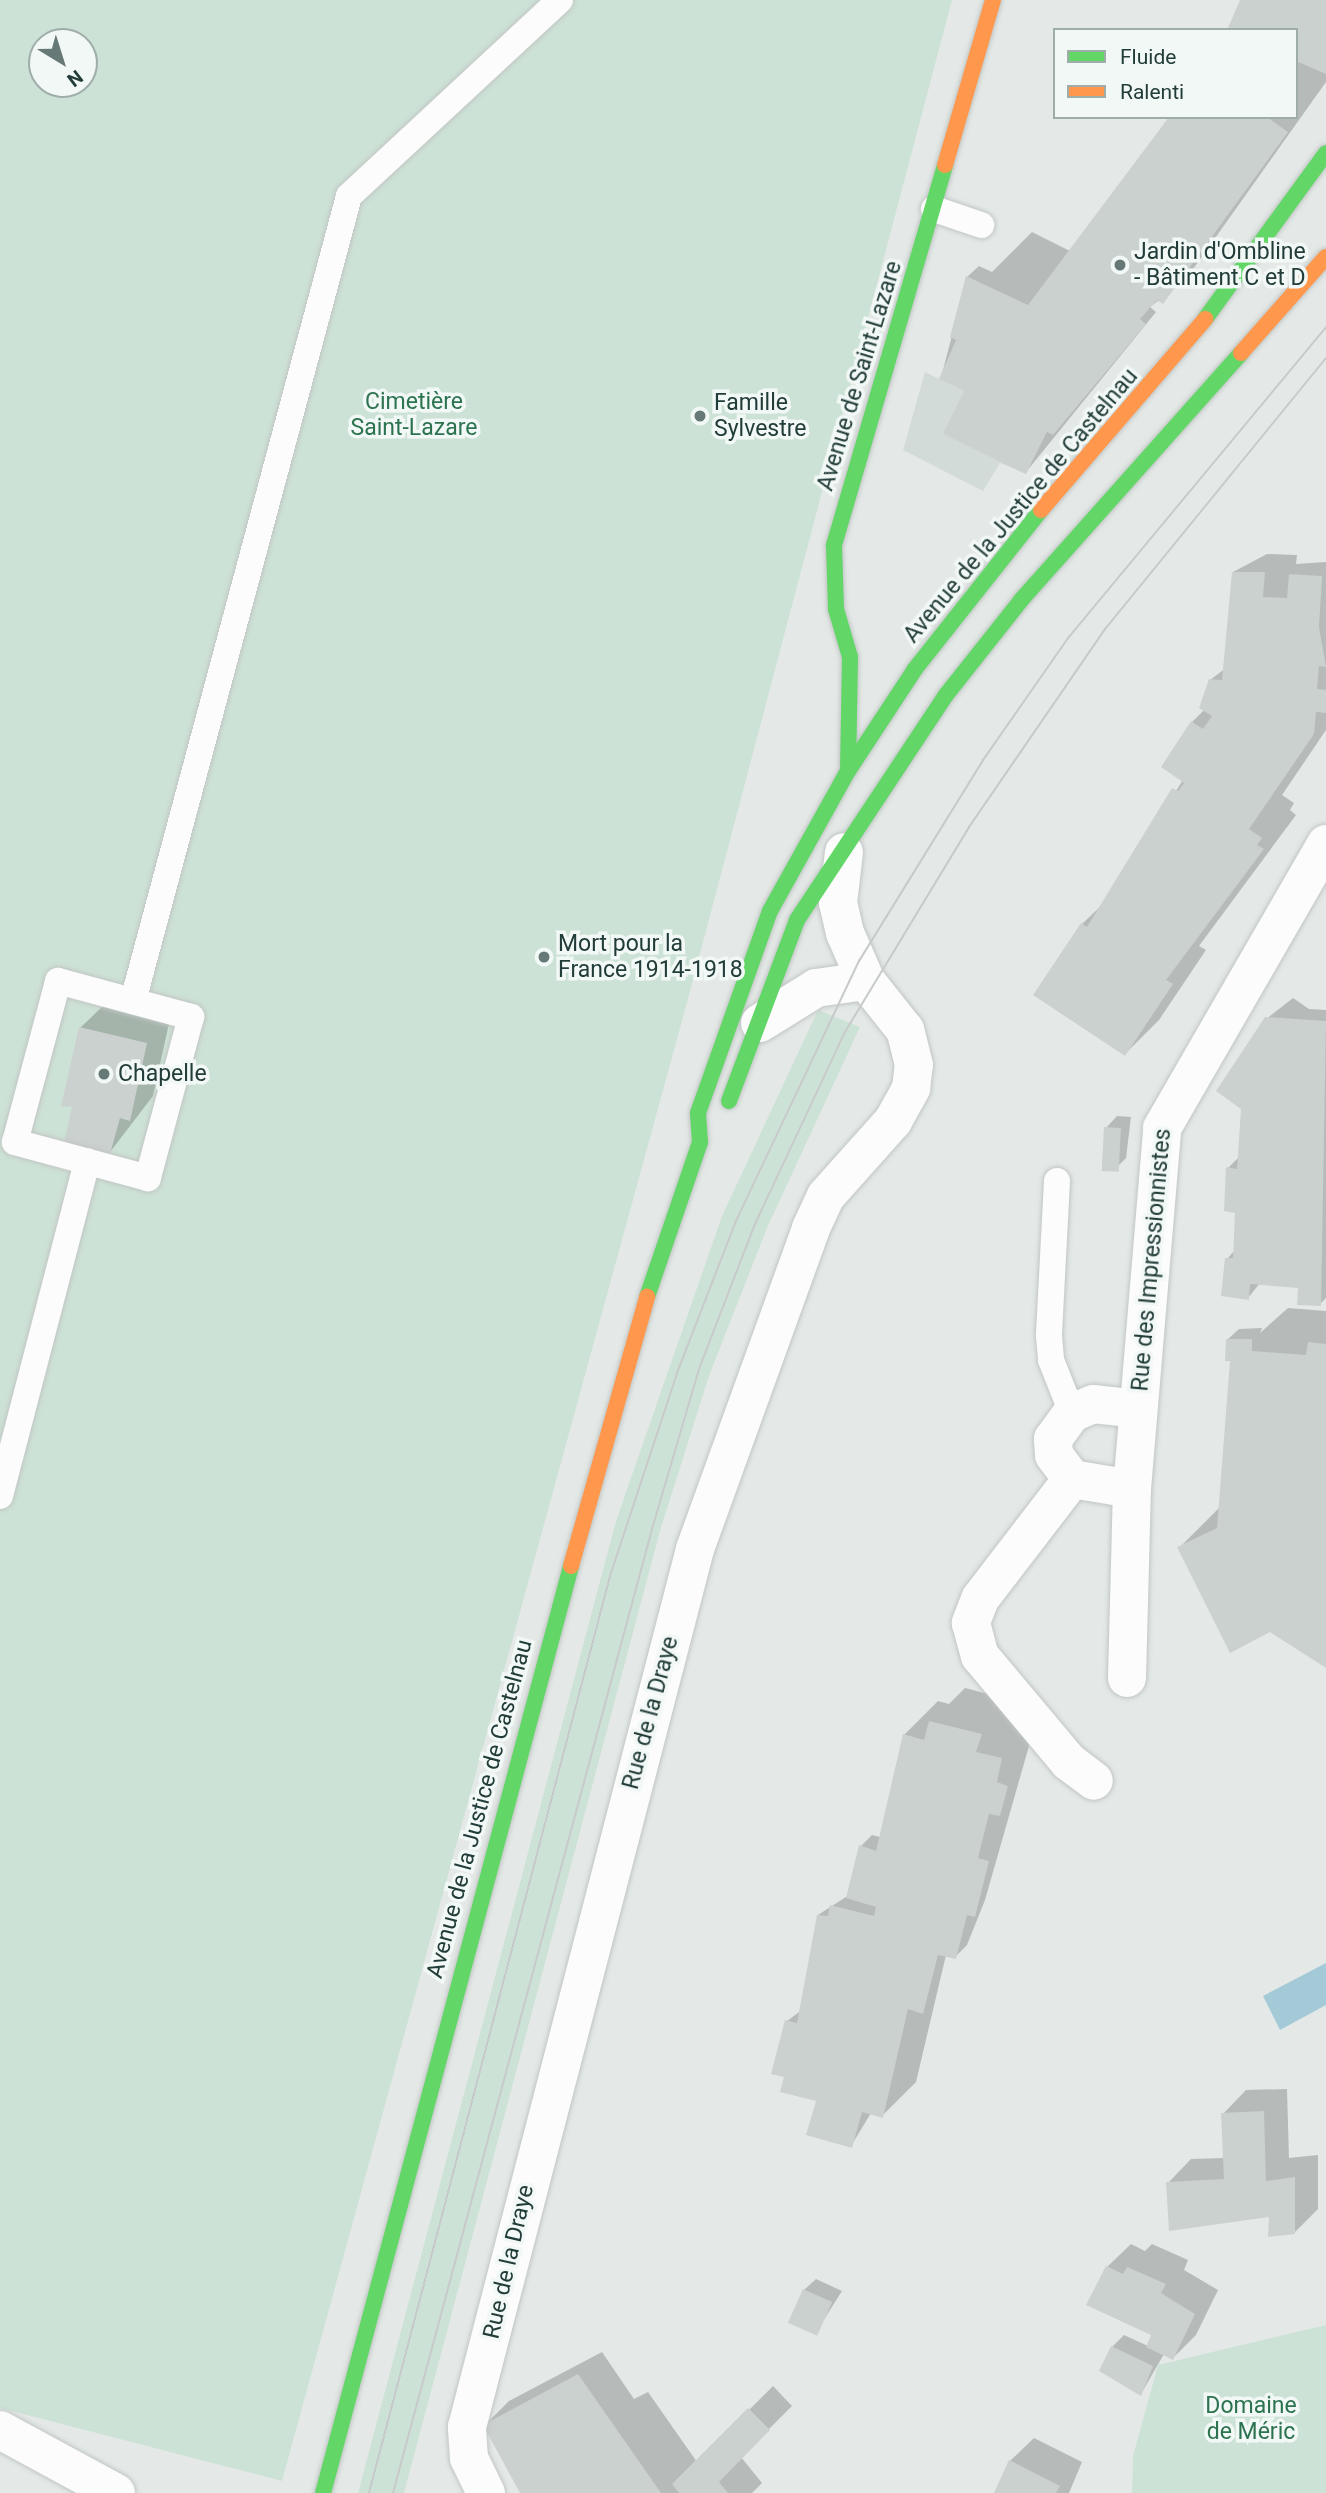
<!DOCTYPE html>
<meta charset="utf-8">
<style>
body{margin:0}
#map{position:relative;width:1326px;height:2493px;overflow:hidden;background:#e4e9e7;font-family:Roboto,sans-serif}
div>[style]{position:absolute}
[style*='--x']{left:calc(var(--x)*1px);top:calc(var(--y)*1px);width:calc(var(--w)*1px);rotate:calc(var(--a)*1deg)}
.built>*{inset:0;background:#d2dbd8}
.green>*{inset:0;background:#cde2d6}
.water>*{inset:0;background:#a4cad8}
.shadow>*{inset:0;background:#0003}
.building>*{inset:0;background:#cbd1cf;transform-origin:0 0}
.roads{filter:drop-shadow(0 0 2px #c1c6c4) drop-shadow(0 0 2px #c1c6c4)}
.lane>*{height:26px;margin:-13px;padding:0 13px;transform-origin:13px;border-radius:13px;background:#fbfcfb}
.street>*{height:38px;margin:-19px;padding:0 19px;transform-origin:19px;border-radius:19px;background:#fbfcfb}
.fast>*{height:16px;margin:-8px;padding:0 8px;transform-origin:8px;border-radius:8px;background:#63d668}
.slow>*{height:16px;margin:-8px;padding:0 8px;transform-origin:8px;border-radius:8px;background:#ff974d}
.tram>*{height:2px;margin:-1px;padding:0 1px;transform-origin:1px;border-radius:1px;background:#c7caca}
.dots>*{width:19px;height:19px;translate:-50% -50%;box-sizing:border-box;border:4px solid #f2f8f6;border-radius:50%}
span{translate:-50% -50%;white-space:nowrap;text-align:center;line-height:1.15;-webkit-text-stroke:7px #f2f8f6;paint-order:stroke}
.poi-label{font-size:23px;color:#223d39}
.left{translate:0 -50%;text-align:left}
.street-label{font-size:23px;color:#223d39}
.park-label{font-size:23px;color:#2c7350}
.legend{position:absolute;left:1053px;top:28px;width:245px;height:91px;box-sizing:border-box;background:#f2f8f6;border:2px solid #9fadaa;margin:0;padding:9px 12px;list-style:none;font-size:21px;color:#223d39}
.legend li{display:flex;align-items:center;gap:14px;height:35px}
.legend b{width:35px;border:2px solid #9fadaa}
.north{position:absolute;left:28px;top:28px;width:70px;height:70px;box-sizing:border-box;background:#f2f8f6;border:2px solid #9fadaa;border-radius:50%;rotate:142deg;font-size:19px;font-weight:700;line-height:28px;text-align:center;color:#223d39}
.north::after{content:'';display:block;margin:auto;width:24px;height:32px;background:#667976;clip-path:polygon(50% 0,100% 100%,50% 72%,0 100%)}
</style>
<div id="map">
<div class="built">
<div style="clip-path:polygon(925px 372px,1047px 432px,1026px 474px,1000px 463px,983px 491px,903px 450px)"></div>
</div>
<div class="green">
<div style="clip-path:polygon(evenodd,0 0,952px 0,688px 999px,282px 2481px,0 2408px,0 0,42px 42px,84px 42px,84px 84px,42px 84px,42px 42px)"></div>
<div style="clip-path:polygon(818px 1010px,860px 1027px,767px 1228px,709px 1376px,660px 1531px,404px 2493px,358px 2493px,616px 1521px,722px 1216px)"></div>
<div style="clip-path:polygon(1326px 2325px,1326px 2493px,1132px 2493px,1133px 2456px,1158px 2365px)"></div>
</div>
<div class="water">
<div style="clip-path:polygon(1326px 1963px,1326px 2005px,1280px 2030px,1263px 1996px)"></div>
</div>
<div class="shadow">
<div style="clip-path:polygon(1242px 0,1326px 0,1326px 82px,1186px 279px,1150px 307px,1156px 312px,1026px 472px,967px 391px,941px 378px,967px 277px,979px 266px,992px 272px,1032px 232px,1070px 251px,1170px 117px,1296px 117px,1296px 30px)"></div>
<div style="clip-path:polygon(1267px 554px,1297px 555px,1296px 564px,1326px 562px,1326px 730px,1282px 795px,1294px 803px,1290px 810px,1296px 815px,1199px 946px,1206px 950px,1159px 1020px,1125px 1054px,1082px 924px,1103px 904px,1183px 780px,1192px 722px,1205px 709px,1210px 680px,1226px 668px,1233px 572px)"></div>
<div style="clip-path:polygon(1293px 998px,1309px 1009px,1326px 1010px,1326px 1298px,1320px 1304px,1302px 1286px,1260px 1283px,1248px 1298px,1227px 1259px,1235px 1250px,1237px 1207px,1228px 1168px,1240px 1156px,1265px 1020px)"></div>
<div style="clip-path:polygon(104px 1005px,170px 1019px,153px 1096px,110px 1152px,74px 1106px,80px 1028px)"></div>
<div style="clip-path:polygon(1117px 1116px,1131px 1117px,1126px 1158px,1115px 1169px,1106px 1128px)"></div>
<div style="clip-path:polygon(1288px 1308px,1326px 1311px,1326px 1666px,1180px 1547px,1221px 1506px,1232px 1360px,1227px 1340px,1239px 1329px,1262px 1328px,1260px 1333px)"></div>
<div style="clip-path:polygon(965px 1688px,1015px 1701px,1035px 1725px,985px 1900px,967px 1945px,955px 1957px,946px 1955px,916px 2082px,882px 2116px,871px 2113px,851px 2146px,818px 2100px,786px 2076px,787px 2021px,802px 2010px,818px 1915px,849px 1895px,861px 1846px,872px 1835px,880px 1837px,904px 1735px,938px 1701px,949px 1704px)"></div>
<div style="clip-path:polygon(1287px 2089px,1289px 2158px,1318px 2155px,1318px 2209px,1295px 2232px,1271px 2216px,1171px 2229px,1168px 2183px,1191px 2159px,1224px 2158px,1223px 2114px,1246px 2090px)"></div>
<div style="clip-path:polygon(1131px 2244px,1145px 2251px,1152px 2244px,1188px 2260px,1184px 2270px,1218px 2290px,1196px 2335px,1173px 2358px,1164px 2354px,1141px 2394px,1112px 2347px,1124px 2335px,1148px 2346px,1153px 2334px,1107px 2267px)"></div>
<div style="clip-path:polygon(816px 2279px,842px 2291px,816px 2332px,804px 2290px)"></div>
<div style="clip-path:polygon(602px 2352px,634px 2399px,648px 2392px,697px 2462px,773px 2386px,792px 2406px,741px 2457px,762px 2483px,752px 2493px,522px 2493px,486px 2424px,509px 2401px)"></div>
<div style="clip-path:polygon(1034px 2438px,1082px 2462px,1069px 2493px,996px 2493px,1010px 2461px)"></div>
</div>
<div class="building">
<div style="clip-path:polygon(1240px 0,1326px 0,1326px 74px,1296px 61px,1296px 30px,1227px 30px)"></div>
<div style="clip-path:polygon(1169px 117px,1267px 117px,1288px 132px,1163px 304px,1157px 300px,1140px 319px,1146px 324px,1053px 435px,1047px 432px,1026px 474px,943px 434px,964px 391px,939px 379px,956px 340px,950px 337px,966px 276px,1028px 305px)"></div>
<div style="clip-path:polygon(1232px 572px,1265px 572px,1263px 597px,1287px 598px,1289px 574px,1322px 576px,1319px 627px,1326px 667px,1319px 666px,1317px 689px,1326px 690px,1326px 713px,1316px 712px,1314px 734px,1249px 829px,1262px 838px,1257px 845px,1264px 849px,1166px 980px,1173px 984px,1125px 1056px,1033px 995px,1081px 923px,1087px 927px,1172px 788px,1178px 791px,1184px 783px,1161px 767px,1191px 721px,1203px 729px,1212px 716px,1199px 708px,1209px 679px,1222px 680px)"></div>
<div style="clip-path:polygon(1265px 1017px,1326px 1021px,1321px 1306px,1297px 1305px,1298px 1288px,1250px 1284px,1249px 1300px,1221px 1296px,1225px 1258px,1233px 1258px,1235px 1213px,1224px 1211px,1226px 1167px,1237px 1169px,1241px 1109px,1216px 1091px)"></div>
<div style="clip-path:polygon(79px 1027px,147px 1043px,130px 1121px,120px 1118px,110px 1154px,64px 1143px,72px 1107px,61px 1106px)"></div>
<div style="left:1104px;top:1127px;width:17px;height:44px;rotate:3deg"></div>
<div style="clip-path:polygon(1226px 1339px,1252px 1339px,1252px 1351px,1306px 1355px,1308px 1342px,1326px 1344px,1326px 1668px,1270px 1632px,1230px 1653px,1177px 1547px,1217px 1528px,1230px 1361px,1225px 1361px)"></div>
<div style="clip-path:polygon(929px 1721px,982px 1734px,976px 1752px,1002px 1758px,997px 1782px,1008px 1786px,1000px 1816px,989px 1814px,978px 1858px,989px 1861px,975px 1917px,967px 1915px,956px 1959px,938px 1955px,923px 2014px,908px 2009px,883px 2118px,862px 2112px,852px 2148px,806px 2135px,816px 2101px,780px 2092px,784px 2077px,771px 2074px,785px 2020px,797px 2023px,817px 1915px,828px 1916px,830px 1905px,874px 1916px,876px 1907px,846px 1898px,859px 1845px,876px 1851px,903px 1734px,924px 1740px)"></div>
<div style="clip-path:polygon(1264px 2111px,1266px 2181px,1295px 2177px,1295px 2234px,1268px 2237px,1269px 2217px,1169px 2231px,1166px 2182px,1224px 2179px,1221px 2113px)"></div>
<div style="clip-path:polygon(1106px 2266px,1123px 2274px,1127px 2267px,1166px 2284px,1161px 2293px,1195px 2314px,1173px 2360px,1146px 2347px,1151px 2335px,1086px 2305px)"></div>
<div style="left:803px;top:2289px;width:32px;height:37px;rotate:24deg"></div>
<div style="clip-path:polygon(1111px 2346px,1153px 2366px,1141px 2396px,1099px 2371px)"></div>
<div style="clip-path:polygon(578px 2374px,661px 2493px,520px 2493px,483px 2425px)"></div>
<div style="clip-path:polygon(748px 2408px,770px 2430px,719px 2482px,728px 2493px,679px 2493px,672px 2484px)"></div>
<div style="clip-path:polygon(1009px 2460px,1060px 2486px,1056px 2493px,994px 2493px)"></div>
</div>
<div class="roads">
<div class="lane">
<div style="--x:934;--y:209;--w:50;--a:18.8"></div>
<div style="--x:58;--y:981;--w:138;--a:15.1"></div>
<div style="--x:191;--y:1017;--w:167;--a:105"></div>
<div style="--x:148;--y:1178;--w:138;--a:-164.9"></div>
<div style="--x:15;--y:1142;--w:167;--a:-75"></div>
<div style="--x:133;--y:1001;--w:833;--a:-74.98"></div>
<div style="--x:349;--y:196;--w:288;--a:-42.9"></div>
<div style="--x:1057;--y:1181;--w:155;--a:93"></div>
<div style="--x:1049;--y:1336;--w:24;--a:85"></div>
<div style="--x:1051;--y:1360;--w:57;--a:68.4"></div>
<div style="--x:0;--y:1496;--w:346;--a:-75.4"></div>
</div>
<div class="street">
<div style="--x:760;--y:1023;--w:66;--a:-32"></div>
<div style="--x:816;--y:988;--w:50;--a:-8"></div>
<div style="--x:1072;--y:1479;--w:151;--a:127.5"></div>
<div style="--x:980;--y:1599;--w:26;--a:111"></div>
<div style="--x:971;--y:1623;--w:34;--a:75"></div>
<div style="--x:980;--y:1656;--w:138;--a:50"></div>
<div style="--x:1069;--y:1762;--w:31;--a:37"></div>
<div style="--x:1132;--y:1489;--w:61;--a:-170.5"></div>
<div style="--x:1072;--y:1479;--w:30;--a:-127"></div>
<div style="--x:1054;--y:1455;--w:16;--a:-94"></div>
<div style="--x:1053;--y:1439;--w:32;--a:-54"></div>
<div style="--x:1072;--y:1413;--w:23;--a:-23"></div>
<div style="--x:1093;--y:1404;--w:45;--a:6.3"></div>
<div style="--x:1127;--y:1678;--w:189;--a:-88.5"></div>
<div style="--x:1132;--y:1489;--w:362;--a:-85.2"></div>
<div style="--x:1162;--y:1128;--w:328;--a:-60"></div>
<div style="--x:0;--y:2430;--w:132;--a:28.5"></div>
<div style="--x:486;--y:2493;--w:39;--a:-116"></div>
<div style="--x:469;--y:2458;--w:31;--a:-94"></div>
<div style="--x:467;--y:2427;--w:907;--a:-75.44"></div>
<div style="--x:695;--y:1549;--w:341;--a:-70.1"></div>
<div style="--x:811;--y:1228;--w:35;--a:-65"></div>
<div style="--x:826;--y:1196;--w:101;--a:-48.2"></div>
<div style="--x:893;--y:1121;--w:38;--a:-61"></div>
<div style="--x:911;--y:1088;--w:23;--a:-83"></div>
<div style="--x:914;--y:1065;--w:36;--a:-104"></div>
<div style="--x:905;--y:1030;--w:63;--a:-128.5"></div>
<div style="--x:866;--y:981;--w:52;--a:-113.6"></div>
<div style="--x:845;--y:933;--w:31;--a:-103"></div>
<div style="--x:838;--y:903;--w:51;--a:-83.3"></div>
</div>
<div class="fast">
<div style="--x:1205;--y:319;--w:205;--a:-53.9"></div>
<div style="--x:848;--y:771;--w:114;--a:-89"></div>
<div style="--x:850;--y:657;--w:50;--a:-106.3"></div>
<div style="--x:836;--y:609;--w:64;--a:-91.8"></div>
<div style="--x:834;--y:545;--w:396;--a:-73.7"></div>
<div style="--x:729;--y:1101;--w:193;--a:-69.4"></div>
<div style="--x:797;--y:920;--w:270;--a:-56.5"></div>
<div style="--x:946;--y:695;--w:122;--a:-51.6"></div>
<div style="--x:1022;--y:599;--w:329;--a:-48.3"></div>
<div style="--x:647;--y:1297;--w:164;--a:-71.1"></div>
<div style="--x:700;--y:1142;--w:29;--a:-94"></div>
<div style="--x:698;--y:1113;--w:214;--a:-70.4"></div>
<div style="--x:770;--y:911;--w:160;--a:-60.9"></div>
<div style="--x:848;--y:771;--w:122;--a:-56.7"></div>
<div style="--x:915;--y:669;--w:203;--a:-51.6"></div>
<div style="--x:323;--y:2493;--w:960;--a:-75.02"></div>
</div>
<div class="slow">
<div style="--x:945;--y:165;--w:172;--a:-73.8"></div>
<div style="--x:1241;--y:353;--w:128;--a:-48.5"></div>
<div style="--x:1041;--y:510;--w:252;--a:-49.3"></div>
<div style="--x:571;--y:1566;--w:280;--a:-74.2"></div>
</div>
</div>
<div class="tram">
<div style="--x:369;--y:2493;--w:948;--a:-75.27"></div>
<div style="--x:610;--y:1576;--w:214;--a:-71.7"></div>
<div style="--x:677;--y:1373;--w:163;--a:-68.8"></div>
<div style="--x:736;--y:1221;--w:288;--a:-64.7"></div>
<div style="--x:859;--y:961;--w:236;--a:-58.3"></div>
<div style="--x:983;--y:760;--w:149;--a:-55.1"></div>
<div style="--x:1068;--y:638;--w:404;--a:-50.3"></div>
<div style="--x:393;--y:2493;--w:998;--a:-74.96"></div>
<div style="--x:652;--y:1529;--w:167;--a:-73.6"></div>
<div style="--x:699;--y:1369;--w:155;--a:-68.9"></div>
<div style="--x:755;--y:1224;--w:212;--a:-64.9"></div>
<div style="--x:845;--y:1032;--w:240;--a:-58.8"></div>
<div style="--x:969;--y:827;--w:240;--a:-55.5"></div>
<div style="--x:1105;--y:629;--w:350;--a:-50.8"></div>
</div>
<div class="dots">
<div style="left:1120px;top:265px;background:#667976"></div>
<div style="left:700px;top:416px;background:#667976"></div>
<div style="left:544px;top:957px;background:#667976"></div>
<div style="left:104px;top:1074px;background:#667976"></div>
</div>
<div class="poi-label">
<span class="left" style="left:1134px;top:265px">Jardin d'Ombline<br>- Bâtiment C et D</span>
<span class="left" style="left:714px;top:416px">Famille<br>Sylvestre</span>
<span class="left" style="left:558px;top:957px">Mort pour la<br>France 1914-1918</span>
<span class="left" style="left:118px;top:1074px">Chapelle</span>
</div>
<div class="street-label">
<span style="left:860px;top:376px;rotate:-73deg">Avenue de Saint-Lazare</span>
<span style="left:1021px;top:506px;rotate:-50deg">Avenue de la Justice de Castelnau</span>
<span style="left:1152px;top:1260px;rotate:-85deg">Rue des Impressionnistes</span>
<span style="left:651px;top:1713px;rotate:-75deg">Rue de la Draye</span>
<span style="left:480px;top:1809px;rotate:-75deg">Avenue de la Justice de Castelnau</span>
<span style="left:509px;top:2262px;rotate:-77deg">Rue de la Draye</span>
</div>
<div class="park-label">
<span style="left:414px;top:415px">Cimetière<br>Saint-Lazare</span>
<span style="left:1251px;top:2419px">Domaine<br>de Méric</span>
</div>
<ul class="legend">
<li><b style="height:9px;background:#63d668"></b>Fluide</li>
<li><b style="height:9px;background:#ff974d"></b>Ralenti</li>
</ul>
<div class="north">N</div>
</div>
